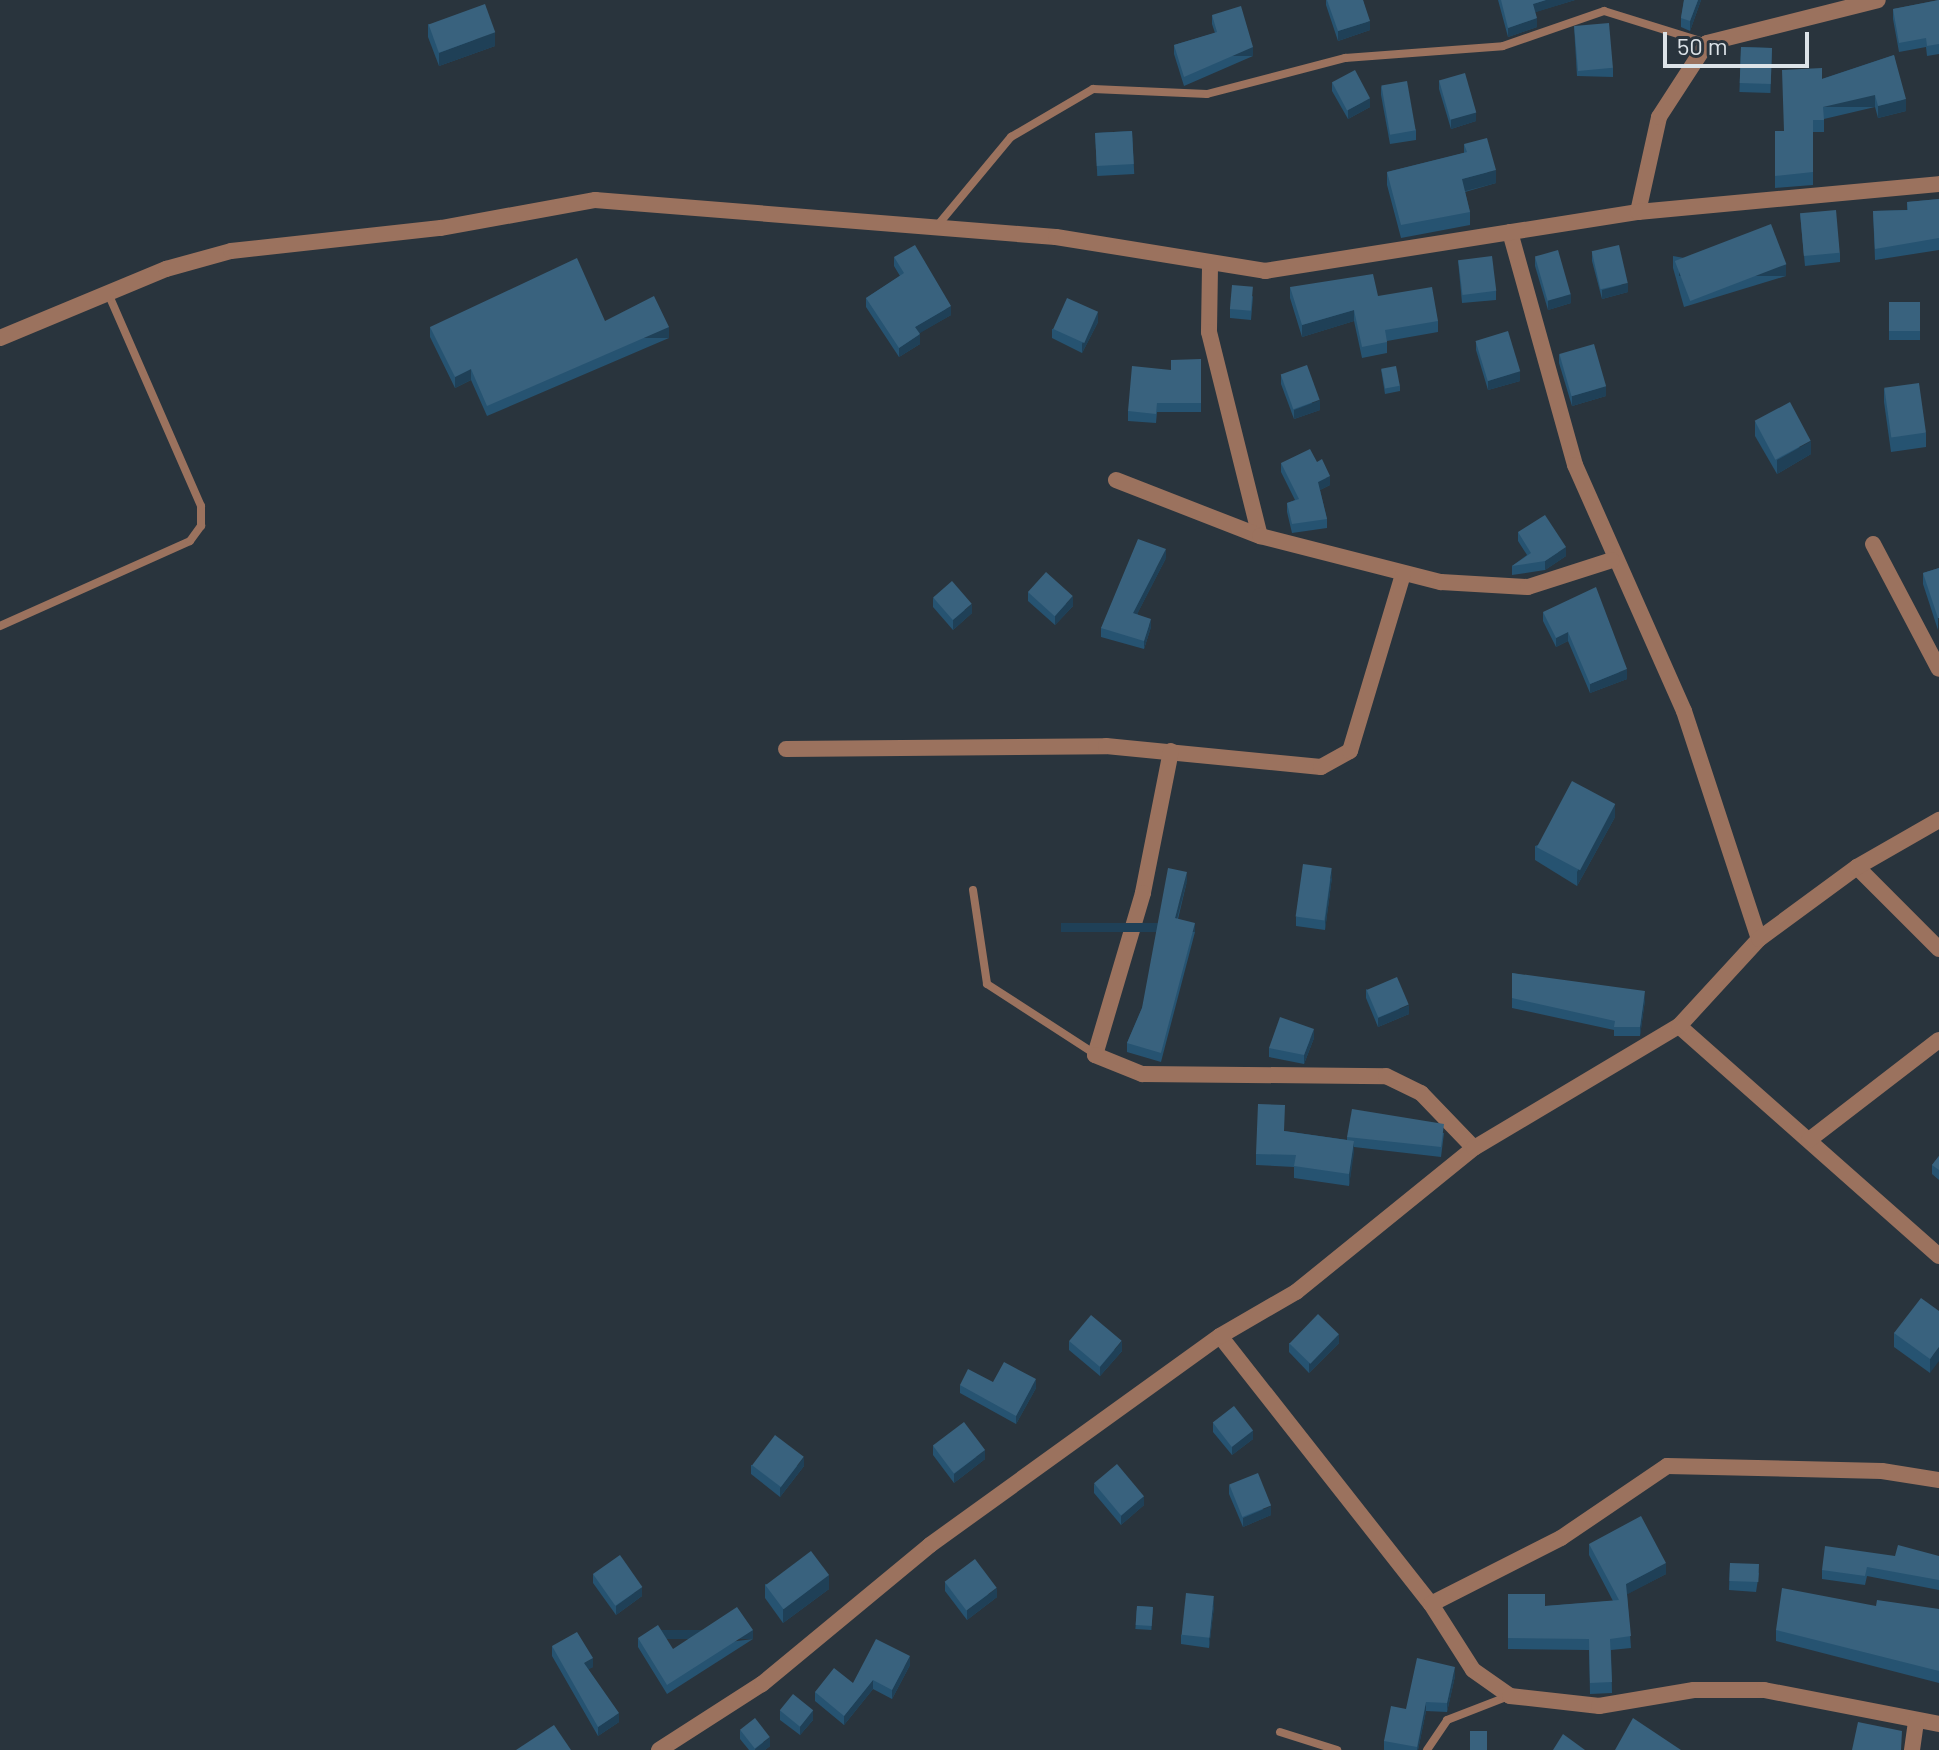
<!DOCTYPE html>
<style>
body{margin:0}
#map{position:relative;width:1939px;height:1750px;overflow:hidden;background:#29343d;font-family:Barlow,sans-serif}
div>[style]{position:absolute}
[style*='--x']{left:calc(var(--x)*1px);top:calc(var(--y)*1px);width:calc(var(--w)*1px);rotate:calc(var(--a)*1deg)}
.lane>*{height:8px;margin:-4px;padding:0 4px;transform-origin:4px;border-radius:4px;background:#9b725e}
.street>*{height:16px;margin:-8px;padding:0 8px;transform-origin:8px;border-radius:8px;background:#9b725e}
.wall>*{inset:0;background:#265371;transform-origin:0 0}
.shaded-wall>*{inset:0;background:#1f4057;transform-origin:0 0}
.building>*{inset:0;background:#39627e;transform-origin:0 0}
span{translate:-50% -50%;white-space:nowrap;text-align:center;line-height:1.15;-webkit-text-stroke:7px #29343d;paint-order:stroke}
.scale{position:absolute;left:1663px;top:32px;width:146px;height:36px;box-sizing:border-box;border:4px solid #dce3e8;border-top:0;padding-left:10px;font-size:24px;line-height:28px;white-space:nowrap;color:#dce3e8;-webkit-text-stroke:6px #29343d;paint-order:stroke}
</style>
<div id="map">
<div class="lane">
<div style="--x:937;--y:226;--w:116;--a:-50.3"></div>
<div style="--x:1011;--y:137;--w:95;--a:-30.3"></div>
<div style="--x:1093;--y:89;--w:114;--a:2.5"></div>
<div style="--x:1207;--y:94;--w:143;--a:-14.6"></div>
<div style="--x:1345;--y:58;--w:158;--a:-4.3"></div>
<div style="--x:1503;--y:46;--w:107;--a:-19.1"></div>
<div style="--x:1604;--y:11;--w:108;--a:17.3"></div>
<div style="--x:0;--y:626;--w:208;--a:-24.1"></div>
<div style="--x:190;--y:541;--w:19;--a:-54"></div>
<div style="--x:201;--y:526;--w:20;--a:-90"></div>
<div style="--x:201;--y:506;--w:232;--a:-113.6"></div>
<div style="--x:973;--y:890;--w:95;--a:81.5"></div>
<div style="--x:987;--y:984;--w:129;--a:32.9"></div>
<div style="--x:1280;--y:1732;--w:60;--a:17.5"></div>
<div style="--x:1427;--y:1750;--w:36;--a:-56"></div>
<div style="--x:1447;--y:1720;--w:66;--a:-21.2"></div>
</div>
<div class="street">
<div style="--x:1638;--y:212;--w:97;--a:-77.5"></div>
<div style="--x:1659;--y:117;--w:88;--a:-57"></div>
<div style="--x:1707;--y:43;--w:176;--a:-14.1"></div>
<div style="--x:1510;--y:232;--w:242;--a:74.4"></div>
<div style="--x:1575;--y:465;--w:269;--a:66.1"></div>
<div style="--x:1684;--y:711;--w:240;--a:71.8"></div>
<div style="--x:1210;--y:267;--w:65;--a:90.9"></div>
<div style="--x:1209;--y:332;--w:210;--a:76"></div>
<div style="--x:0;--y:338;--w:180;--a:-22.6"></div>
<div style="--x:166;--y:269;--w:67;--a:-15.5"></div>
<div style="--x:231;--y:251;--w:211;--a:-6.3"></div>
<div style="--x:441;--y:228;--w:157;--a:-10.3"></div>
<div style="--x:595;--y:200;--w:462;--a:4.6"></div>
<div style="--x:1056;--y:237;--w:212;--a:9.2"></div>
<div style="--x:1265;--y:271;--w:378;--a:-9"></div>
<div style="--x:1638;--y:212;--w:302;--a:-5.3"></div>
<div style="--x:1116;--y:480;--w:155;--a:21.3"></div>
<div style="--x:1260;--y:536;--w:187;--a:14.3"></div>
<div style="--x:1441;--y:582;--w:87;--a:3.3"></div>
<div style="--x:1528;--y:587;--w:88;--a:-17.8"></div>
<div style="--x:1873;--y:544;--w:141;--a:62.2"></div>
<div style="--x:786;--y:749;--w:320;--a:-0.5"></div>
<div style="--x:1106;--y:746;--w:216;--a:5.6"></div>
<div style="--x:1321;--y:767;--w:33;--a:-29"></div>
<div style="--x:1350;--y:751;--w:185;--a:-73.3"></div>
<div style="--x:1171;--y:751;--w:145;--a:101.2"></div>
<div style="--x:1143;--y:893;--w:169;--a:106.5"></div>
<div style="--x:1095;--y:1055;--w:51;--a:22"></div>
<div style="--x:1142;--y:1074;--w:244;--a:0.5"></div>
<div style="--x:1386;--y:1076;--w:39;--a:26"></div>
<div style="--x:1421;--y:1093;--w:76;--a:46.1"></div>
<div style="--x:1857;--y:867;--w:116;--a:45"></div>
<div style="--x:1679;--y:1026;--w:347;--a:41.5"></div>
<div style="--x:1809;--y:1140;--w:164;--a:-37.6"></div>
<div style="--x:1220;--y:1336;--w:341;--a:51.8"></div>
<div style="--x:1431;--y:1604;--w:78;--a:57.5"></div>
<div style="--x:1473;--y:1670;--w:45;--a:35.1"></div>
<div style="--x:1510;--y:1696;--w:90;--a:6.4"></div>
<div style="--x:1599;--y:1706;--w:96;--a:-9.6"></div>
<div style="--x:1694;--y:1690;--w:70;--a:0"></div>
<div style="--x:1764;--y:1690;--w:178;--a:11"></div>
<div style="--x:1431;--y:1604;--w:146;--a:-26.9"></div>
<div style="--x:1561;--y:1538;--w:128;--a:-34.2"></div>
<div style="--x:1667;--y:1466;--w:215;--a:1.3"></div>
<div style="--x:1882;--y:1471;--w:58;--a:9"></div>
<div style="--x:659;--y:1750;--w:122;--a:-32.7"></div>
<div style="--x:762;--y:1684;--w:218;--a:-39.6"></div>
<div style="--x:930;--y:1545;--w:357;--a:-35.8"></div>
<div style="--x:1220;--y:1336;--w:88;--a:-30.1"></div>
<div style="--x:1296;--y:1292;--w:229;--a:-39"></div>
<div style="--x:1474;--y:1148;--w:239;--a:-30.8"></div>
<div style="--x:1679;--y:1026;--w:118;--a:-47.4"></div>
<div style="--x:1759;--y:939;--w:122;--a:-36.3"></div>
<div style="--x:1857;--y:867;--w:95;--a:-29.8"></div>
<div style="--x:1912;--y:1750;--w:30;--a:-82"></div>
</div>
<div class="wall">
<div style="clip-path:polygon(1326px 0,1363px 0,1370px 30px,1338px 41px,1326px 5px)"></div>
<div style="clip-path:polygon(1498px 0,1575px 0,1535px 12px,1537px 27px,1508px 37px)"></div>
<div style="clip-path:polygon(1684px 0,1701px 0,1690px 31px,1681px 27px,1681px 18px)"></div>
<div style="clip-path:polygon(1939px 0,1939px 54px,1927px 56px,1926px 47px,1899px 52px,1893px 19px,1893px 9px)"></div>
<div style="clip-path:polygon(1212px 15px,1253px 56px,1184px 86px,1174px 54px,1174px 45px,1215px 33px,1212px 24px)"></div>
<div style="clip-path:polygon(428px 24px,495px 46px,439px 66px,428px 37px)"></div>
<div style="clip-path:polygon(1574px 26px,1613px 68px,1613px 77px,1577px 76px)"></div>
<div style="left:1741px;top:47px;width:31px;height:45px;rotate:2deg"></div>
<div style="clip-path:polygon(1894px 55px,1906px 111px,1878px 118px,1875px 107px,1824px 119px,1824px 132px,1813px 132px,1813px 185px,1775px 188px,1775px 131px,1784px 131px,1822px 79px)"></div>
<div style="clip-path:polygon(1439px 80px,1476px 121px,1451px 129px,1439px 89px)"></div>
<div style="clip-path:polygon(1332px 82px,1370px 107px,1348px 119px,1332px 91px)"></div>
<div style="clip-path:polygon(1381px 86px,1416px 130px,1416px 140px,1390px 144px,1381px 95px)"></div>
<div style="left:1132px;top:131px;width:43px;height:37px;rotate:87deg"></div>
<div style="clip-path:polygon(1464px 144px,1496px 183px,1465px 192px,1470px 212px,1470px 225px,1401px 238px,1387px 185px,1387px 172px,1464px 153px)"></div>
<div style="clip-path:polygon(1939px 199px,1939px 250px,1875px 260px,1873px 211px,1907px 210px,1907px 202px)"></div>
<div style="clip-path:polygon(1800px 213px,1840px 253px,1840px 262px,1805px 266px)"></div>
<div style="clip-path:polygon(1592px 251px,1628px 292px,1602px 299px,1592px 261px)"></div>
<div style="clip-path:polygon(1673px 256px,1786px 276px,1684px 307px,1673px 268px)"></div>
<div style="clip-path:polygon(894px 257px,951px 315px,919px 333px,920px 344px,899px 357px,866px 307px,866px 298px,900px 276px,894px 266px)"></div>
<div style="clip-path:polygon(1535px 257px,1571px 303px,1548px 310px,1535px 266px)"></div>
<div style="clip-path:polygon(1458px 260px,1496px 291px,1496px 300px,1462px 303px)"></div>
<div style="clip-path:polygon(1290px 287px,1378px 296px,1438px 321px,1438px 332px,1387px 341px,1387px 353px,1362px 358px,1354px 321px,1302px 337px,1290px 298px)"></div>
<div style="clip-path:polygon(1253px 296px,1251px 320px,1230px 318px,1230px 309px)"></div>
<div style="left:1889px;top:302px;width:31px;height:38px"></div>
<div style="clip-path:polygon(605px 321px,669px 338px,487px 416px,471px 380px,455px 388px,430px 337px,430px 327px)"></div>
<div style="clip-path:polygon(1098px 322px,1082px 353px,1052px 338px,1052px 329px)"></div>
<div style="clip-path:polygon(1476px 341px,1520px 381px,1488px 390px,1476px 350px)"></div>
<div style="clip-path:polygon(1559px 354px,1606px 396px,1572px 406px,1559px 363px)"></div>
<div style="clip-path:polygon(1201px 359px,1201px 412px,1157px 412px,1156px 423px,1128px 421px,1128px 411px,1171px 370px)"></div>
<div style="clip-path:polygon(1381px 369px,1400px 386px,1400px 391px,1385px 394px)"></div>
<div style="clip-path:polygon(1281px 374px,1320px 410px,1294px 419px,1281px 384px)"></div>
<div style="clip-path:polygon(1884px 388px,1926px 433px,1926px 447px,1891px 452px,1884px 402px)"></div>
<div style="clip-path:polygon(1755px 422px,1811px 454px,1777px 474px,1755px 436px)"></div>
<div style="clip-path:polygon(1317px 462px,1330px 485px,1320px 490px,1327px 519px,1327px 528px,1292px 533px,1287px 512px,1287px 503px,1295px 500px,1281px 472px,1281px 463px)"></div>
<div style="clip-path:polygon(1518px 532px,1566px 556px,1545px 570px,1512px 575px,1512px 566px,1527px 555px,1518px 541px)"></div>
<div style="clip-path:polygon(1166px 558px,1137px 614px,1151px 627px,1144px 649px,1101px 637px,1101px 628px)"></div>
<div style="clip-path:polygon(1939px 568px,1938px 630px,1923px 584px,1923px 573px)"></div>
<div style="clip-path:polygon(1028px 592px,1073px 606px,1055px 625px,1028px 601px)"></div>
<div style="clip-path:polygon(933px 598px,972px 613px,953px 630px,933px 607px)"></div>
<div style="clip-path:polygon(1543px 612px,1627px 679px,1590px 693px,1568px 641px,1556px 647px,1543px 621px)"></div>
<div style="clip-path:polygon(1615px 817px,1577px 886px,1535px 860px,1535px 846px)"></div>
<div style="clip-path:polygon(1332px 877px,1325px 930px,1296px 926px,1296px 917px)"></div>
<div style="clip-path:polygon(1187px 881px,1178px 919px,1195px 932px,1161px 1062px,1127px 1052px,1127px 1043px,1142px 1008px)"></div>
<div style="clip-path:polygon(1512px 973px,1645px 1000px,1640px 1036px,1614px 1036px,1614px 1030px,1512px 1008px)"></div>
<div style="clip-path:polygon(1366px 989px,1409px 1014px,1378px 1027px,1366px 998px)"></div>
<div style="clip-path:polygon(1314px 1038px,1304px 1064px,1269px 1057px,1269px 1048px)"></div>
<div style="clip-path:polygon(1284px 1131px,1347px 1140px,1347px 1137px,1444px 1133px,1441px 1157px,1354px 1147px,1349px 1186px,1294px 1178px,1294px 1167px,1256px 1165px,1256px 1154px)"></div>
<div style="clip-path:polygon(1939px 1156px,1939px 1180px,1932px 1174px,1932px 1165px)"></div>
<div style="clip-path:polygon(1939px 1311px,1930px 1373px,1894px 1347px,1894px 1333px)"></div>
<div style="clip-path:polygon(1069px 1341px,1122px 1351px,1100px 1376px,1069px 1350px)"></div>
<div style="clip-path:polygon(1289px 1343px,1339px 1343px,1309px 1373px,1289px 1352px)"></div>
<div style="clip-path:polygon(993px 1382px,1036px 1388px,1016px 1424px,960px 1393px,960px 1385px)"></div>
<div style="clip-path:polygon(1213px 1423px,1253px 1439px,1232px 1455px,1213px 1432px)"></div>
<div style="clip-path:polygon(933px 1446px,985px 1459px,954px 1483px,933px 1455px)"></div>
<div style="clip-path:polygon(751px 1465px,804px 1466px,780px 1497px,751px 1474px)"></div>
<div style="clip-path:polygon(1094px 1484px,1144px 1505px,1121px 1525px,1094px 1493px)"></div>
<div style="clip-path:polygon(1229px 1485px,1271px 1515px,1243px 1527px,1229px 1494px)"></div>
<div style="clip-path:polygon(1589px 1544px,1666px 1574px,1627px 1594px,1631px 1648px,1611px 1650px,1612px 1693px,1590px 1694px,1589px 1650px,1508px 1649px,1508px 1594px,1545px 1606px,1613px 1601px,1589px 1555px)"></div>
<div style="clip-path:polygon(1895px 1556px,1939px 1556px,1939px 1590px,1867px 1576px,1865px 1585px,1822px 1579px,1822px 1570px)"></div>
<div style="clip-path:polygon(1730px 1563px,1759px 1573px,1756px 1592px,1729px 1590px)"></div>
<div style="clip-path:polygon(593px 1574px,642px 1596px,616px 1615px,593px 1583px)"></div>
<div style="clip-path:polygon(945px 1582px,997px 1597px,967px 1620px,945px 1591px)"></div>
<div style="clip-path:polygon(765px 1584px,829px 1589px,783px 1623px,765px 1598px)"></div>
<div style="left:1137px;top:1606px;width:16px;height:23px;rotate:4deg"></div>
<div style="clip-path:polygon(1214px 1606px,1209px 1648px,1181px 1644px,1181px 1635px)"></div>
<div style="clip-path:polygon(1876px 1606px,1939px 1609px,1939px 1683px,1776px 1641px,1776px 1630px)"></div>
<div style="clip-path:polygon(638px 1638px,673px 1649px,753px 1639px,667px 1694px,638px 1647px)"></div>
<div style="clip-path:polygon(552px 1646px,593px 1667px,588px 1669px,619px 1722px,598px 1736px,552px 1656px)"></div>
<div style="clip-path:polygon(910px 1665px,892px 1699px,873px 1689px,844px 1725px,815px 1701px,815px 1692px,853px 1683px)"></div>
<div style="clip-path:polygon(1455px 1676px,1447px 1712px,1426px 1711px,1418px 1750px,1384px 1750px,1384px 1741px,1406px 1709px)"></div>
<div style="clip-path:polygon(780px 1710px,813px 1720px,800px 1735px,780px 1720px)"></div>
<div style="clip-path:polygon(740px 1730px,770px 1746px,765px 1750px,749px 1750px,740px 1739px)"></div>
</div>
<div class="shaded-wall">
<div style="clip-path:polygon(1546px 0,1575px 0,1533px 13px,1533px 4px)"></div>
<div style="clip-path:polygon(1698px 0,1701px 0,1690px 31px,1690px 21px)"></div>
<div style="clip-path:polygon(1537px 18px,1537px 27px,1508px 37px,1508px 28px)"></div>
<div style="clip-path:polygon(1370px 21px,1370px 30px,1338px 41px,1338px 31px)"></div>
<div style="clip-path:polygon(495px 32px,495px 46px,439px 66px,439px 53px)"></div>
<div style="left:1253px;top:47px;width:9px;height:75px;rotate:90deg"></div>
<div style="left:1875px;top:95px;width:12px;height:53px;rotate:90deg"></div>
<div style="clip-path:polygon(1370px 98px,1370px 107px,1348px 119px,1348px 110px)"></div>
<div style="clip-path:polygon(1906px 99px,1906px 111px,1878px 118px,1878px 106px)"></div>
<div style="clip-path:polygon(1476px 112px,1476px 121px,1451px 129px,1451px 119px)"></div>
<div style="clip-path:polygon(1496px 170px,1496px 183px,1462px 192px,1462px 179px)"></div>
<div style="left:1786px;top:264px;width:12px;height:107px;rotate:90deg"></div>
<div style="clip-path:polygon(1628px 283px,1628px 292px,1602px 299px,1602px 290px)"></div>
<div style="clip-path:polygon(1571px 294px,1571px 303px,1548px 310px,1548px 300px)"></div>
<div style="clip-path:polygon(951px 306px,951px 315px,915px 336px,915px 327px)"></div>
<div style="clip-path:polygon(1354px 310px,1354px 321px,1302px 337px,1302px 325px)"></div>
<div style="clip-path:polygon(1098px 312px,1098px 322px,1082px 353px,1082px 344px)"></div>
<div style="left:669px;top:327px;width:11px;height:198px;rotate:90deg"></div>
<div style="clip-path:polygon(920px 334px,920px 344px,899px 357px,899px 348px)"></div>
<div style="clip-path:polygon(471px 369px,471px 380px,455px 388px,455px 377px)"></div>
<div style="clip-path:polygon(1520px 371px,1520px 381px,1488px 390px,1488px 381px)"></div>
<div style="clip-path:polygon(1606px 386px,1606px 396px,1572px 406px,1572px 396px)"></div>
<div style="clip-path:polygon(1320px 400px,1320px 410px,1294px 419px,1294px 410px)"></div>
<div style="clip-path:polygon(1811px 441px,1811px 454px,1777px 474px,1777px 460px)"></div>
<div style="clip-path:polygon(1330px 476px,1330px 485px,1318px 491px,1318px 482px)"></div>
<div style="clip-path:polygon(1566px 547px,1566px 556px,1545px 570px,1545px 561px)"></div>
<div style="clip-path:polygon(1166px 549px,1166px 558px,1133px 622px,1133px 613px)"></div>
<div style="clip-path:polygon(1073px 596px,1073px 606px,1055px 625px,1055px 616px)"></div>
<div style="clip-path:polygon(972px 604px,972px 613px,953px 630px,953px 620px)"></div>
<div style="clip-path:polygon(1151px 619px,1151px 627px,1144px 649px,1144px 641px)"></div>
<div style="clip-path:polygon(1568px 632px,1568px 641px,1556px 647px,1556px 638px)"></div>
<div style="clip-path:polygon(1627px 669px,1627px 679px,1590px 693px,1590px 684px)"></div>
<div style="clip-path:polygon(1615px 804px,1615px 817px,1577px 886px,1577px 872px)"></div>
<div style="clip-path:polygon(1332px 868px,1332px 877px,1325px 930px,1325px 921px)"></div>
<div style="clip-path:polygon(1187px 872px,1187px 881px,1175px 927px,1175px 918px)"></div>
<div style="left:1195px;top:923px;width:9px;height:134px;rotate:90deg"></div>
<div style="clip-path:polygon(1645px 991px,1645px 1000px,1640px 1036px,1640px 1027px)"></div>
<div style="clip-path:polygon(1409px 1005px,1409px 1014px,1378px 1027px,1378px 1018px)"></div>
<div style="clip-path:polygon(1314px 1029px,1314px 1038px,1304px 1064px,1304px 1055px)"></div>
<div style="clip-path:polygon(1354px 1141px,1354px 1153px,1349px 1186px,1349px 1174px)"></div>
<div style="clip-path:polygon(1339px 1334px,1339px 1343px,1309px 1373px,1309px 1364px)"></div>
<div style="clip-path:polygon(1122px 1341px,1122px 1351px,1100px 1376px,1100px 1367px)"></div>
<div style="clip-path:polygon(1939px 1347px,1939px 1361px,1930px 1373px,1930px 1359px)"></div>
<div style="clip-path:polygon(1036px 1379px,1036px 1388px,1016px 1424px,1016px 1416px)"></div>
<div style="clip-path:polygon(1253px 1430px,1253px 1439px,1232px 1455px,1232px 1446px)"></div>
<div style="clip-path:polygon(985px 1450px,985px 1459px,954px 1483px,954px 1474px)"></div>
<div style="clip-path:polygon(804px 1457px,804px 1466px,780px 1497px,780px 1488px)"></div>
<div style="clip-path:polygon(1144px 1496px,1144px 1505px,1121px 1525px,1121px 1516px)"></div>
<div style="clip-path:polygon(1271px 1506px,1271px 1515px,1243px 1527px,1243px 1518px)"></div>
<div style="clip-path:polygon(1666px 1563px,1666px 1574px,1626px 1595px,1626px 1584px)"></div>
<div style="clip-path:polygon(829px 1575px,829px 1589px,783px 1623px,783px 1609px)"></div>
<div style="clip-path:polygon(642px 1587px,642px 1596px,616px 1615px,616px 1606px)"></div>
<div style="clip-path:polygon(997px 1588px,997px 1597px,967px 1620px,967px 1610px)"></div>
<div style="clip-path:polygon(1214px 1596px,1214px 1606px,1209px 1648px,1209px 1638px)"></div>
<div style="left:753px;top:1630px;width:9px;height:102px;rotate:90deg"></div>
<div style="clip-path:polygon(910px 1656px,910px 1665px,892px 1699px,892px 1690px)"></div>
<div style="clip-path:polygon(593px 1658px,593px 1667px,584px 1672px,584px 1663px)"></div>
<div style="clip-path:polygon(1455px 1667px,1455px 1676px,1447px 1712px,1447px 1703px)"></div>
<div style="clip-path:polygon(873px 1680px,873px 1689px,844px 1725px,844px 1716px)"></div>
<div style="clip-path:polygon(1426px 1702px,1426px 1711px,1418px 1750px,1417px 1750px)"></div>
<div style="clip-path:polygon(813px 1710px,813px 1720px,800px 1735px,800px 1726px)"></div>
<div style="clip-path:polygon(619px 1713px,619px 1722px,598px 1736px,598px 1727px)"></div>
<div style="clip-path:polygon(770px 1737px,770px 1746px,765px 1750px,755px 1750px,755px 1749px)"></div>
</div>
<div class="building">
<div style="clip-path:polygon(1327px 0,1363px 0,1370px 21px,1338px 31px)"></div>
<div style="clip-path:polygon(1501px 0,1546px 0,1533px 4px,1537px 18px,1508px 28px)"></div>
<div style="clip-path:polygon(1684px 0,1698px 0,1690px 21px,1681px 18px)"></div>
<div style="clip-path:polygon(1939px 0,1939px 44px,1927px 46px,1926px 38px,1899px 43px,1893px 9px)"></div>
<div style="left:485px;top:4px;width:30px;height:60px;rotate:70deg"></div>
<div style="clip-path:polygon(1241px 6px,1253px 47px,1184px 77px,1174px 45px,1217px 32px,1212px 15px)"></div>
<div style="left:1609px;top:23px;width:45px;height:35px;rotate:85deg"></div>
<div style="left:1741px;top:47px;width:31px;height:36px;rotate:2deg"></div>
<div style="clip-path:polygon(1894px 55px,1906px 99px,1878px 106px,1875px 95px,1823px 107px,1824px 120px,1813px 120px,1813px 172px,1775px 176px,1775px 131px,1784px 131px,1782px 70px,1822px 68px,1822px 79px)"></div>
<div style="left:1355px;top:70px;width:32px;height:26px;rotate:62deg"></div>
<div style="left:1465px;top:73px;width:41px;height:27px;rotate:74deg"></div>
<div style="left:1407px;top:81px;width:50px;height:26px;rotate:80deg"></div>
<div style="left:1132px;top:131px;width:33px;height:37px;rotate:87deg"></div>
<div style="clip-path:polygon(1487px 138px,1496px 170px,1462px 179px,1470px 212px,1401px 225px,1387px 172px,1467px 152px,1464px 144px)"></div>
<div style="clip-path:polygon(1939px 199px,1939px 238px,1875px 249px,1873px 211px,1908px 210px,1907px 202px)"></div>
<div style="left:1836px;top:210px;width:43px;height:36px;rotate:85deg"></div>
<div style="left:1771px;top:224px;width:43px;height:103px;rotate:69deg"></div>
<div style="clip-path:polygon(915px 245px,951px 306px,915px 327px,920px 334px,899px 348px,866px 298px,904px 273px,894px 257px)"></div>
<div style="left:1619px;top:245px;width:39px;height:28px;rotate:77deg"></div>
<div style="left:1558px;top:250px;width:46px;height:24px;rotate:74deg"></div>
<div style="left:1492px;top:256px;width:35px;height:34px;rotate:83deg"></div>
<div style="clip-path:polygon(577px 258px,605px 321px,654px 296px,669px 327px,487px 406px,471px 369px,455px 377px,430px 327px)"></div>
<div style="clip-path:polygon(1373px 274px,1378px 296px,1432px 287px,1438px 321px,1385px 330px,1387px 342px,1362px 347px,1354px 310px,1302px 325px,1290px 287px)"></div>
<div style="left:1232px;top:285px;width:21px;height:24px;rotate:5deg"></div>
<div style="left:1067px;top:298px;width:34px;height:34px;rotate:24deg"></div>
<div style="left:1889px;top:302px;width:31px;height:29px"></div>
<div style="left:1508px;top:331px;width:42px;height:34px;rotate:73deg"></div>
<div style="left:1594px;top:344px;width:44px;height:36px;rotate:74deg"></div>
<div style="clip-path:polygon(1201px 359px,1201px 403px,1157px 403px,1156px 414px,1128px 411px,1132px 366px,1171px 370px,1171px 360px)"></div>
<div style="left:1307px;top:365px;width:37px;height:28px;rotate:70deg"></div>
<div style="left:1396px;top:366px;width:20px;height:15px;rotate:79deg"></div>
<div style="left:1919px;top:383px;width:50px;height:35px;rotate:82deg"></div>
<div style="left:1790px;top:402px;width:44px;height:40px;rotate:62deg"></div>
<div style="clip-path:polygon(1310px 449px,1317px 462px,1322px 459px,1330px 476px,1318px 482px,1327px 519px,1292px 524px,1287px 503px,1299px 499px,1281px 463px)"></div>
<div style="clip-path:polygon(1545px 515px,1566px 547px,1545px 561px,1512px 566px,1531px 553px,1518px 532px)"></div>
<div style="clip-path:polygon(1138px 539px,1166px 549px,1133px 613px,1151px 619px,1144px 641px,1101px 628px)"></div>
<div style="clip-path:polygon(1939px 568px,1939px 618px,1938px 618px,1923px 573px)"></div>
<div style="left:1046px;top:572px;width:36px;height:27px;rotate:42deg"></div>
<div style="left:952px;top:581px;width:30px;height:25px;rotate:49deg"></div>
<div style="clip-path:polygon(1596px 587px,1627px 669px,1590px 684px,1568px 632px,1556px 638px,1543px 612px)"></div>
<div style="left:1572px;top:781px;width:49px;height:75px;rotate:28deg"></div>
<div style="left:1303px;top:864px;width:29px;height:53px;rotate:8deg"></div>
<div style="clip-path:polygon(1168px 868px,1187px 872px,1175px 918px,1195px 923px,1161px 1053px,1127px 1043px,1142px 1008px)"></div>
<div style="clip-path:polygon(1512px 973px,1645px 991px,1640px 1027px,1614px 1027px,1615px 1021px,1512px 998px)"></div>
<div style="left:1397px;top:977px;width:30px;height:33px;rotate:67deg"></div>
<div style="clip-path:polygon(1280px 1017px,1314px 1029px,1304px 1055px,1269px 1048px)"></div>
<div style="clip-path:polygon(1258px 1104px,1285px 1105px,1284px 1131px,1354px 1141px,1349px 1174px,1294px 1166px,1296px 1155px,1256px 1154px)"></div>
<div style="clip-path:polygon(1352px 1109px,1444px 1124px,1441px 1147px,1347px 1137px)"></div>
<div style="clip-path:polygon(1939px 1156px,1939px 1170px,1932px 1165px)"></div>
<div style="clip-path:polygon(1921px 1298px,1939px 1311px,1939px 1347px,1930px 1359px,1894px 1333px)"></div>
<div style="left:1318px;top:1314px;width:29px;height:41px;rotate:44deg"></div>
<div style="left:1091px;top:1315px;width:40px;height:34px;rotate:40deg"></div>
<div style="clip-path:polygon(1004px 1362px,1036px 1379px,1016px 1416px,960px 1385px,968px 1369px,993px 1382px)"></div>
<div style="left:1234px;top:1406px;width:31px;height:27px;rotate:52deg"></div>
<div style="left:964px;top:1422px;width:35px;height:39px;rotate:53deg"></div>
<div style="left:775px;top:1435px;width:36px;height:38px;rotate:37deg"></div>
<div style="left:1117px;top:1464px;width:42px;height:30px;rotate:50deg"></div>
<div style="left:1258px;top:1473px;width:35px;height:31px;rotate:68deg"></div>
<div style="clip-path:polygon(1641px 1516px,1666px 1563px,1626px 1584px,1631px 1636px,1610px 1639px,1612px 1682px,1590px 1683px,1589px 1639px,1508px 1638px,1508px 1594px,1545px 1594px,1545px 1606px,1619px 1600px,1589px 1544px)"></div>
<div style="clip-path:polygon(1898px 1545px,1939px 1556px,1939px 1580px,1867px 1567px,1865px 1576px,1822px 1570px,1825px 1546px,1895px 1556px)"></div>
<div style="left:811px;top:1551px;width:30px;height:57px;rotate:53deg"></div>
<div style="left:620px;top:1555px;width:39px;height:33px;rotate:55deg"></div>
<div style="left:975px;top:1559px;width:36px;height:38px;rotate:53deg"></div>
<div style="left:1730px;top:1563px;width:29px;height:18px;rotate:2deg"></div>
<div style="clip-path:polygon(1782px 1588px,1876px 1606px,1877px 1600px,1939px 1609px,1939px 1671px,1776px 1630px)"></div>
<div style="left:1186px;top:1593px;width:28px;height:42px;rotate:6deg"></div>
<div style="left:1137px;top:1606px;width:16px;height:19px;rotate:4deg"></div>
<div style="clip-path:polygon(737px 1607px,753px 1630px,667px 1685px,638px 1638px,658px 1625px,673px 1649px)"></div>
<div style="clip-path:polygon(577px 1632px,593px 1658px,584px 1663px,619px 1713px,598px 1727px,552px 1646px)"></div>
<div style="clip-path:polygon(876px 1639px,910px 1656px,892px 1690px,873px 1680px,844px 1716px,815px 1692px,834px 1668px,853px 1683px)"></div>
<div style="clip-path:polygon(1417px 1658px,1455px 1667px,1447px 1703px,1426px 1702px,1417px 1747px,1384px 1741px,1391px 1706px,1406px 1709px)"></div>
<div style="left:793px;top:1694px;width:26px;height:21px;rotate:39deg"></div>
<div style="left:755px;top:1718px;width:24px;height:19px;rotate:52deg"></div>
<div style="clip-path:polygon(1633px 1718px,1681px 1750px,1615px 1750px)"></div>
<div style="clip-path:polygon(1858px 1722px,1902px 1731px,1901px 1750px,1852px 1750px)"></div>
<div style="clip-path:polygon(554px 1725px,571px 1750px,516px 1750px)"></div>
<div style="left:1487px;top:1731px;width:19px;height:17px;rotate:90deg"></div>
<div style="clip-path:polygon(1563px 1734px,1585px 1750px,1553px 1750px)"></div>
</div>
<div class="scale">50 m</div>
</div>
